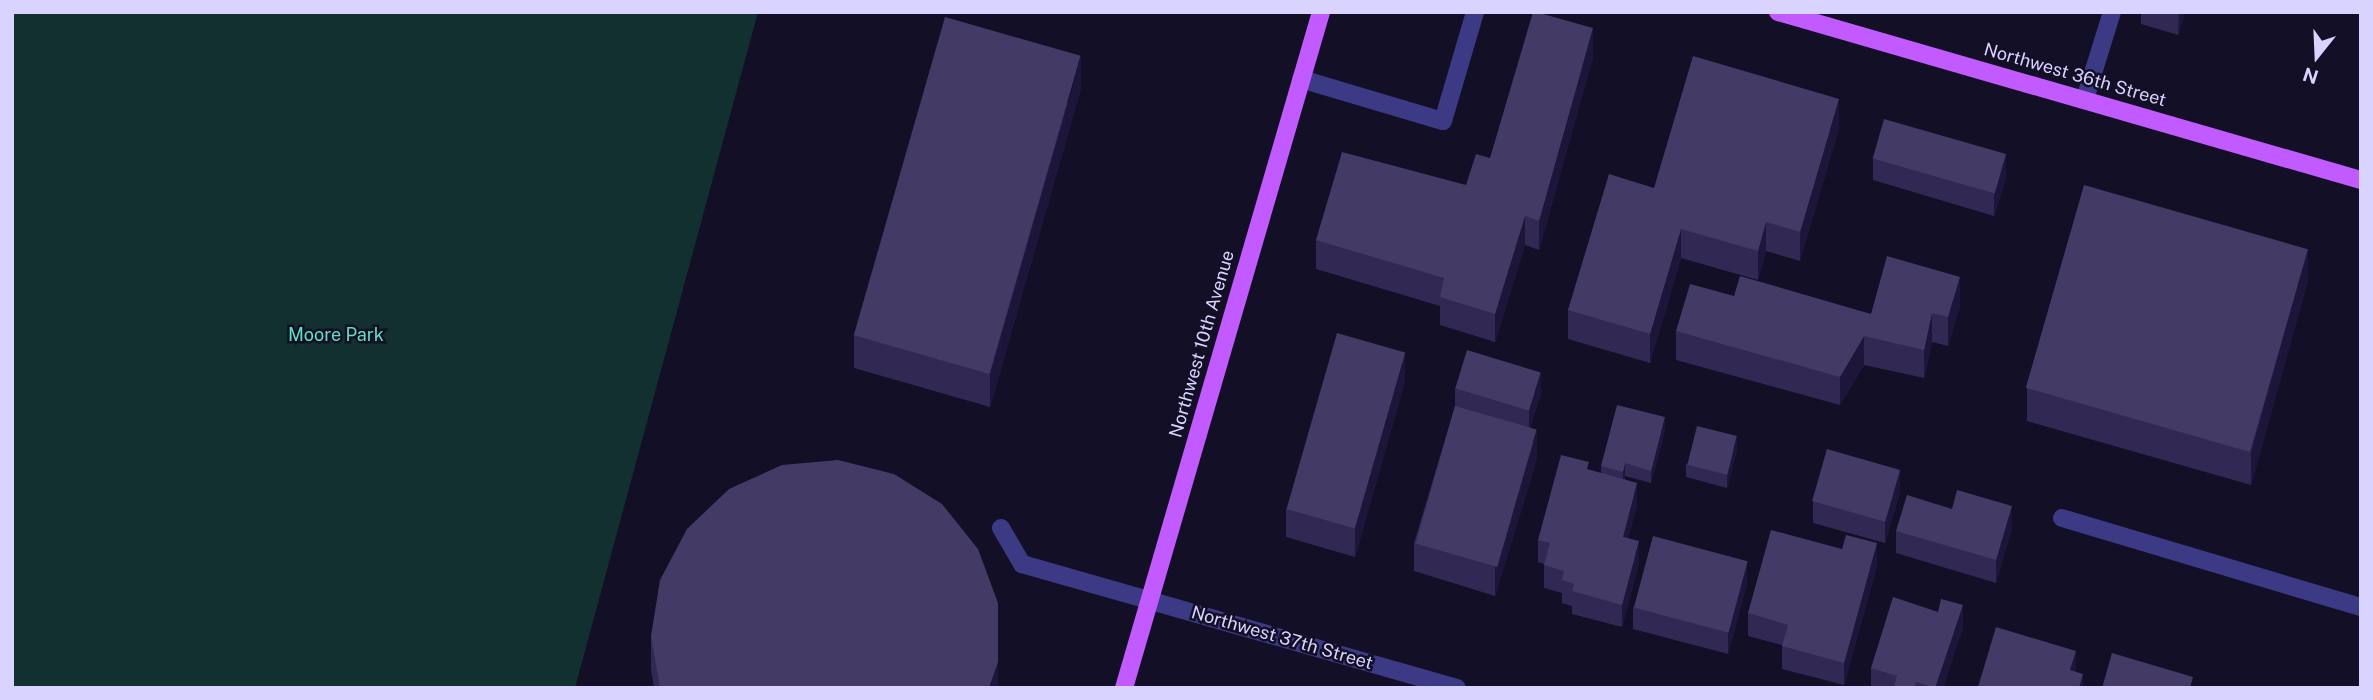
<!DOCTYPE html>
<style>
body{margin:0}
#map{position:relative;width:2373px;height:700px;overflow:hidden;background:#130f26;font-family:"Public Sans",sans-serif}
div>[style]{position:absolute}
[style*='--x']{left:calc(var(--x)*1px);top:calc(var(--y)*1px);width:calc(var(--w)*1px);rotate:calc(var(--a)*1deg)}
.green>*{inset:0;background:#12302f}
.service>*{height:18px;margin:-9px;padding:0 9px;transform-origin:9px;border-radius:9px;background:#3d3a85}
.minor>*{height:18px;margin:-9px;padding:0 9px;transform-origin:9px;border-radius:9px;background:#3d3a85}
.primary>*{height:18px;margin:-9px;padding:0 9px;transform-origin:9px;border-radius:9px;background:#c25bff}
.wall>*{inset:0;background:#312854}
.shaded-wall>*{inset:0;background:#1d163a}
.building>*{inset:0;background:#433a66;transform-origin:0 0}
span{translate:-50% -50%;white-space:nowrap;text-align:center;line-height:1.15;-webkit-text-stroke:5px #130f26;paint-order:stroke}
.street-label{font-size:18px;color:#d9d4ff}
.park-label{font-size:18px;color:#5fe0c0}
.frame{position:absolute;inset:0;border:14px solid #d9d4ff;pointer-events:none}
.north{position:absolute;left:2282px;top:21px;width:70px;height:70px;-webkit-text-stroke:5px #130f26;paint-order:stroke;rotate:198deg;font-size:19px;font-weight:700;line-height:28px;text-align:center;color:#d9d4ff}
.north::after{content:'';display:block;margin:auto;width:24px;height:32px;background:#d9d4ff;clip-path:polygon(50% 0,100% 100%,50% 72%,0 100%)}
</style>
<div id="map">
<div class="green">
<div style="clip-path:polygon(12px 12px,758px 12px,575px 688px,12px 688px)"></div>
</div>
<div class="service">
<div style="--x:1301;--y:79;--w:148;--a:16.5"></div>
<div style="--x:1443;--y:121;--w:114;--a:-73.6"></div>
<div style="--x:2085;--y:99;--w:91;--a:-72.8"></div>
<div style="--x:2062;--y:518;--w:312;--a:16.6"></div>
<div style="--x:1001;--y:528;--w:42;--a:59.7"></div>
<div style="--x:1022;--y:564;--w:131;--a:15.9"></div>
</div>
<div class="minor">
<div style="--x:1148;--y:600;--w:321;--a:15.9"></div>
</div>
<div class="primary">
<div style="--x:1778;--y:12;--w:607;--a:16.08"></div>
<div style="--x:1124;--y:688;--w:704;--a:-73.75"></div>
</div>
<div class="wall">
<div style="clip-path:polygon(2141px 12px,2185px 12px,2178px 35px,2141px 24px)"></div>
<div style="clip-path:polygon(1593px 57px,1539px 250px,1525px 245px,1495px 342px,1440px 325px,1440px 306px,1316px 269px,1316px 240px,1466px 185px,1490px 158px)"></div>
<div style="clip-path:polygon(1081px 88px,990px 407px,854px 368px,854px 335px)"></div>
<div style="clip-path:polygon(1839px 128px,1800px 261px,1766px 251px,1758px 280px,1681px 258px,1650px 363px,1568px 339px,1568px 310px,1654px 188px)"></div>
<div style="clip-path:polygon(1873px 158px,2006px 178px,1994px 216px,1873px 180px)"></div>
<div style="clip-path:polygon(2308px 280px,2251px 485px,2027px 421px,2027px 388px)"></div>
<div style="clip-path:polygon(1734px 296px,1871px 314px,1960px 306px,1948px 346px,1932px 342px,1924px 378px,1864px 365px,1840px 405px,1676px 360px,1676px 331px)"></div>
<div style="clip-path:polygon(1405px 381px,1355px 557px,1286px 537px,1286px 509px)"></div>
<div style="clip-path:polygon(1455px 388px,1541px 394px,1530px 428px,1537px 459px,1495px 596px,1414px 571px,1414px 543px,1455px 406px)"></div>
<div style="clip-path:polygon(1665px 430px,1651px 483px,1625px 476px,1625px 479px,1637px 505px,1628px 538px,1639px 563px,1622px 627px,1572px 614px,1572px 606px,1562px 603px,1562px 593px,1544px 588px,1544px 564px,1538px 562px,1538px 540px,1601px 473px,1601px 466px)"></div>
<div style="clip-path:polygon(1737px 449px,1727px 488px,1686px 477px,1686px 464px)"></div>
<div style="clip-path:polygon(1900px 492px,1885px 543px,1813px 523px,1813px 501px)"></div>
<div style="clip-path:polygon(1952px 509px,2012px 528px,1996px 583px,1896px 553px,1896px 531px)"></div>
<div style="clip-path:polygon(1877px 566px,1844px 685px,1782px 669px,1782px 645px,1748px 636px,1748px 613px)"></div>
<div style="clip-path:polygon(1747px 584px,1728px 654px,1633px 629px,1633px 607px)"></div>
<div style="clip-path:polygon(1963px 627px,1943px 688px,1871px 688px,1871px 668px)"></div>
<div style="clip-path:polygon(651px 636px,998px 688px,654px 688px,651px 669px)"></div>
</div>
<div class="shaded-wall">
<div style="clip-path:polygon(2179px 12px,2185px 12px,2178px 35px)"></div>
<div style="clip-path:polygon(1593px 28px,1593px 57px,1539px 250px,1539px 221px)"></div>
<div style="clip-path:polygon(1081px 56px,1081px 88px,990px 407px,990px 374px)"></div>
<div style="clip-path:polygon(1839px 99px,1839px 128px,1800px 261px,1800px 232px)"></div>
<div style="clip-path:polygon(2006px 155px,2006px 178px,1994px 216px,1994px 194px)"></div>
<div style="clip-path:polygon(1525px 216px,1525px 245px,1495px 342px,1495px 314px)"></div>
<div style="clip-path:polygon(1766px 222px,1766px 251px,1758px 280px,1758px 251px)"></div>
<div style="clip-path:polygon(1681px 229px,1681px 258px,1650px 363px,1650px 334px)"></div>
<div style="clip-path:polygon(2308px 248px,2308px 280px,2251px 485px,2251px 452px)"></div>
<div style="clip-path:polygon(1960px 277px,1960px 306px,1948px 346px,1948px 317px)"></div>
<div style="clip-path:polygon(1932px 313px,1932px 342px,1924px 378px,1924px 350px)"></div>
<div style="clip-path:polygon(1864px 336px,1864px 365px,1840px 405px,1840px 377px)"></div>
<div style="clip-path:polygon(1405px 352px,1405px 381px,1355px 557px,1355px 528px)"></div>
<div style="clip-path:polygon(1541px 372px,1541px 394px,1529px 433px,1529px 410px)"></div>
<div style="clip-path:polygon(1665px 417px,1665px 430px,1651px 483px,1651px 471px)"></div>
<div style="clip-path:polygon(1537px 430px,1537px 459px,1495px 596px,1495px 567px)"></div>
<div style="clip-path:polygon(1737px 436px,1737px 449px,1727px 488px,1727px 476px)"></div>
<div style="clip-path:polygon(1625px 463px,1625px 476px,1623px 484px,1623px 472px)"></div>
<div style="clip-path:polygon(1900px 470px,1900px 492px,1885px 543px,1885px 521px)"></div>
<div style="clip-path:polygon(1637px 483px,1637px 505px,1623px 559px,1623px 537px)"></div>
<div style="clip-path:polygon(2012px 506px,2012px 528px,1996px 583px,1996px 560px)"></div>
<div style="clip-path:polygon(1639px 541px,1639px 563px,1622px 627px,1622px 605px)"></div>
<div style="clip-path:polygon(1877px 543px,1877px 566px,1844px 685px,1844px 663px)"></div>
<div style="clip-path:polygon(1747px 562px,1747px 584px,1728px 654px,1728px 632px)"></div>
<div style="clip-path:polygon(1963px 605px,1963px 627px,1943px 688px,1935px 688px)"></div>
<div style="clip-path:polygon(2076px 651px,2076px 674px,2070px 670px)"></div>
<div style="clip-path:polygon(998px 662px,998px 688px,989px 688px)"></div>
<div style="clip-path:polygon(2083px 674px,2083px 688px,2079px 688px)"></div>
</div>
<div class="building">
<div style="clip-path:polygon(1533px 12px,1536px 12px,1593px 28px,1539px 221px,1525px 216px,1495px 314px,1440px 297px,1444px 278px,1316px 240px,1342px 152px,1466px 185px,1476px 154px,1490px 158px)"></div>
<div style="left:945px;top:17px;width:141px;height:331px;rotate:16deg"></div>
<div style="clip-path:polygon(1693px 56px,1839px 99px,1800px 232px,1766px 222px,1758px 251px,1681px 229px,1650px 334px,1568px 310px,1609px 174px,1654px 188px)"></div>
<div style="left:1884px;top:119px;width:127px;height:41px;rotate:16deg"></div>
<div style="left:2084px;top:185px;width:233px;height:211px;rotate:16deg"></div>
<div style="clip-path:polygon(1887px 256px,1960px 277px,1948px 317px,1932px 313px,1924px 350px,1864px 336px,1840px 377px,1676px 331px,1690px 284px,1734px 296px,1740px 276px,1871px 314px)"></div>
<div style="left:1337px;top:333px;width:71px;height:183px;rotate:16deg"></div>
<div style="left:1467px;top:350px;width:77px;height:40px;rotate:17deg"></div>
<div style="clip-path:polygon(1617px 405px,1665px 417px,1651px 471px,1625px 463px,1623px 472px,1601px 466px)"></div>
<div style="left:1455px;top:406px;width:85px;height:143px;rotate:16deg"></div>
<div style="left:1697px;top:426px;width:41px;height:40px;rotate:14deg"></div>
<div style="left:1827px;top:449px;width:76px;height:54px;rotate:16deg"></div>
<div style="clip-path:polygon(1561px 455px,1589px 462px,1587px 469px,1637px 483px,1623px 537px,1639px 541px,1622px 605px,1572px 591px,1574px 584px,1562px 580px,1564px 571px,1544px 565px,1550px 543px,1538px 540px)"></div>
<div style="clip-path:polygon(838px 460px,894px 474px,942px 504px,978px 549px,998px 603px,998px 662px,989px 688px,660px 688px,651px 636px,660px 580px,687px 529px,729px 489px,782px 465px)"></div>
<div style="clip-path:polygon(1957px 490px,2012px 506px,1996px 560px,1896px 531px,1907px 495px,1952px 509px)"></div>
<div style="clip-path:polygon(1771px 530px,1842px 549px,1846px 535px,1877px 543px,1844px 663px,1782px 646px,1788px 625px,1748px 613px)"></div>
<div style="left:1653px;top:536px;width:98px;height:74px;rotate:15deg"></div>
<div style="clip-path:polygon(1893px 597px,1938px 612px,1941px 599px,1963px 605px,1935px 688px,1916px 682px,1914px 688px,1899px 688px,1894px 686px,1897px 676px,1871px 668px)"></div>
<div style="clip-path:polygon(1996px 627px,2076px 651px,2070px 670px,2083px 674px,2079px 688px,1978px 687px)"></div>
<div style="clip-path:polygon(2112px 653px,2193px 677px,2190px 688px,2102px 688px)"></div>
</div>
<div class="street-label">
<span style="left:2075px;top:75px;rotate:16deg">Northwest 36th Street</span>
<span style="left:1202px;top:344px;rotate:-74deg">Northwest 10th Avenue</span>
<span style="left:1282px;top:638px;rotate:16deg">Northwest 37th Street</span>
</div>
<div class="park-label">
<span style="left:336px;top:335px">Moore Park</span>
</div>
<div class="frame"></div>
<div class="north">N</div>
</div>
